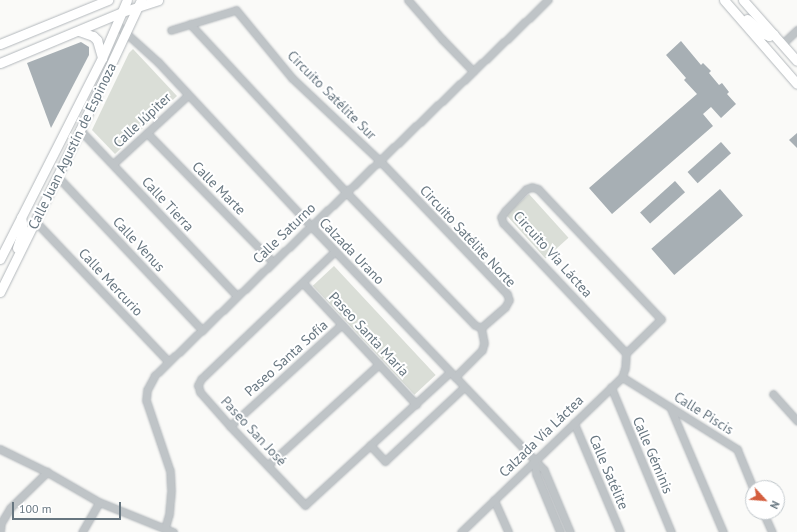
<!DOCTYPE html>
<meta charset="utf-8">
<style>
body{margin:0}
#map{position:relative;width:797px;height:532px;overflow:hidden;background:#fafaf8;font-family:"PT Sans",sans-serif}
div>[style]{position:absolute}
[style*='--x']{left:calc(var(--x)*1px);top:calc(var(--y)*1px);width:calc(var(--w)*1px);rotate:calc(var(--a)*1deg)}
.green>*{inset:0;background:#daded7;transform-origin:0 0}
.building>*{inset:0;background:#a7afb4;transform-origin:0 0}
.roads{filter:drop-shadow(0 0 1px #b3b8bc) drop-shadow(0 0 1px #b3b8bc)}
.minor>*{height:7px;margin:-3.5px;padding:0 3.5px;transform-origin:3.5px;border-radius:3.5px;background:#bfc4c7}
.major>*{height:9px;margin:-4.5px;padding:0 4.5px;transform-origin:4.5px;border-radius:4.5px;background:#fff}
span{translate:-50% -50%;white-space:nowrap;text-align:center;line-height:1.15;-webkit-text-stroke:4px #fff;paint-order:stroke}
.street-label{font-size:14px;color:#677680}
.north{position:absolute;left:745px;top:480px;width:40px;height:40px;box-sizing:border-box;background:#fff;border:1px solid #c2c8cc;border-radius:50%;rotate:116deg;font-size:11px;font-weight:700;line-height:16px;text-align:center;color:#677680}
.north::after{content:'';display:block;margin:auto;width:14px;height:18px;background:#d45e3e;clip-path:polygon(50% 0,100% 100%,50% 72%,0 100%)}
.scale{position:absolute;left:12px;top:502px;width:109px;height:18px;box-sizing:border-box;border:2px solid #677680;border-top:0;padding-left:5px;font-size:12px;line-height:14px;white-space:nowrap;color:#677680;-webkit-text-stroke:3px #fff;paint-order:stroke}
</style>
<div id="map">
<div class="green">
<div style="clip-path:polygon(133px 49px,177px 96px,115px 154px,92px 130px,129px 53px)"></div>
<div style="left:529px;top:194px;width:59px;height:31px;rotate:48deg"></div>
<div style="left:334px;top:266px;width:149px;height:29px;rotate:47deg"></div>
</div>
<div class="building">
<div style="clip-path:polygon(681px 41px,701px 65px,703px 63px,711px 71px,709px 73px,719px 85px,722px 83px,729px 92px,727px 94px,736px 104px,721px 118px,711px 107px,703px 114px,713px 126px,612px 214px,589px 188px,697px 94px,684px 80px,686px 78px,666px 55px)"></div>
<div style="clip-path:polygon(81px 42px,89px 47px,89px 55px,51px 128px,27px 63px)"></div>
<div style="clip-path:polygon(797px 133px,797px 148px,789px 140px)"></div>
<div style="left:721px;top:142px;width:15px;height:45px;rotate:48deg"></div>
<div style="left:675px;top:181px;width:15px;height:47px;rotate:48deg"></div>
<div style="left:720px;top:189px;width:35px;height:91px;rotate:49deg"></div>
</div>
<div class="roads">
<div class="minor">
<div style="--x:408;--y:0;--w:52;--a:48.9"></div>
<div style="--x:442;--y:39;--w:45;--a:45.9"></div>
<div style="--x:190;--y:24;--w:229;--a:47.1"></div>
<div style="--x:346;--y:192;--w:185;--a:45.9"></div>
<div style="--x:475;--y:325;--w:7;--a:27"></div>
<div style="--x:117;--y:25;--w:55;--a:42.1"></div>
<div style="--x:158;--y:62;--w:224;--a:47"></div>
<div style="--x:311;--y:226;--w:337;--a:46.3"></div>
<div style="--x:544;--y:470;--w:67;--a:67.2"></div>
<div style="--x:171;--y:30;--w:68;--a:-17.1"></div>
<div style="--x:236;--y:10;--w:88;--a:50.5"></div>
<div style="--x:292;--y:78;--w:121;--a:43.3"></div>
<div style="--x:380;--y:161;--w:184;--a:46.3"></div>
<div style="--x:507;--y:294;--w:6;--a:72"></div>
<div style="--x:509;--y:300;--w:8;--a:120"></div>
<div style="--x:505;--y:307;--w:32;--a:139"></div>
<div style="--x:782;--y:44;--w:21;--a:-43"></div>
<div style="--x:80;--y:130;--w:228;--a:46.6"></div>
<div style="--x:147;--y:133;--w:180;--a:45.7"></div>
<div style="--x:113;--y:164;--w:102;--a:-42.6"></div>
<div style="--x:57;--y:176;--w:212;--a:46.7"></div>
<div style="--x:532;--y:187;--w:6;--a:18"></div>
<div style="--x:538;--y:189;--w:179;--a:46.6"></div>
<div style="--x:661;--y:319;--w:49;--a:135.8"></div>
<div style="--x:626;--y:353;--w:179;--a:-133.4"></div>
<div style="--x:503;--y:223;--w:6;--a:-108"></div>
<div style="--x:501;--y:217;--w:7;--a:-56"></div>
<div style="--x:505;--y:211;--w:30;--a:-46"></div>
<div style="--x:526;--y:189;--w:6;--a:-18"></div>
<div style="--x:35;--y:221;--w:193;--a:46.5"></div>
<div style="--x:335;--y:251;--w:185;--a:136.3"></div>
<div style="--x:201;--y:379;--w:7;--a:117"></div>
<div style="--x:198;--y:385;--w:7;--a:74"></div>
<div style="--x:200;--y:392;--w:45;--a:48.6"></div>
<div style="--x:230;--y:426;--w:109;--a:46.5"></div>
<div style="--x:305;--y:505;--w:197;--a:-42.5"></div>
<div style="--x:303;--y:283;--w:166;--a:47"></div>
<div style="--x:455;--y:377;--w:38;--a:-45"></div>
<div style="--x:482;--y:350;--w:7;--a:-74"></div>
<div style="--x:484;--y:343;--w:15;--a:-101"></div>
<div style="--x:622;--y:377;--w:136;--a:32.1"></div>
<div style="--x:737;--y:449;--w:42;--a:67.7"></div>
<div style="--x:611;--y:387;--w:157;--a:67.5"></div>
<div style="--x:773;--y:394;--w:36;--a:48"></div>
<div style="--x:670;--y:407;--w:136;--a:67"></div>
<div style="--x:574;--y:423;--w:118;--a:67.1"></div>
<div style="--x:230;--y:426;--w:151;--a:-42.3"></div>
<div style="--x:370;--y:445;--w:22;--a:47"></div>
<div style="--x:385;--y:461;--w:108;--a:-43.1"></div>
<div style="--x:0;--y:449;--w:52;--a:26.1"></div>
<div style="--x:47;--y:472;--w:60;--a:30"></div>
<div style="--x:99;--y:502;--w:80;--a:22.1"></div>
<div style="--x:535;--y:460;--w:14;--a:86"></div>
<div style="--x:536;--y:474;--w:63;--a:67.5"></div>
<div style="--x:268;--y:465;--w:150;--a:-42.3"></div>
<div style="--x:494;--y:500;--w:35;--a:66"></div>
<div style="--x:763;--y:512;--w:22;--a:66"></div>
<div style="--x:165;--y:528;--w:15;--a:-74"></div>
<div style="--x:169;--y:514;--w:24;--a:-85"></div>
<div style="--x:171;--y:490;--w:19;--a:-93"></div>
<div style="--x:170;--y:471;--w:75;--a:-108.7"></div>
<div style="--x:146;--y:400;--w:10;--a:-84"></div>
<div style="--x:147;--y:390;--w:17;--a:-62"></div>
<div style="--x:155;--y:375;--w:543;--a:-43.66"></div>
<div style="--x:0;--y:532;--w:9;--a:-84"></div>
<div style="--x:1;--y:523;--w:17;--a:-59"></div>
<div style="--x:10;--y:508;--w:52;--a:-44.2"></div>
<div style="--x:82;--y:532;--w:34;--a:-60"></div>
<div style="--x:461;--y:532;--w:223;--a:-43.9"></div>
<div style="--x:622;--y:377;--w:9;--a:-72"></div>
<div style="--x:625;--y:368;--w:15;--a:-86"></div>
</div>
<div class="major">
<div style="--x:724;--y:0;--w:111;--a:49"></div>
<div style="--x:743;--y:0;--w:81;--a:48.5"></div>
<div style="--x:747;--y:19;--w:23;--a:41"></div>
<div style="--x:764;--y:34;--w:5;--a:22"></div>
<div style="--x:769;--y:36;--w:5;--a:-22"></div>
<div style="--x:79;--y:31;--w:15;--a:20"></div>
<div style="--x:93;--y:36;--w:6;--a:45"></div>
<div style="--x:97;--y:40;--w:19;--a:74"></div>
<div style="--x:0;--y:44;--w:117;--a:-22.2"></div>
<div style="--x:0;--y:63;--w:132;--a:-22.7"></div>
<div style="--x:122;--y:12;--w:38;--a:-18"></div>
<div style="--x:17;--y:248;--w:20;--a:-72"></div>
<div style="--x:23;--y:229;--w:12;--a:-99"></div>
<div style="--x:0;--y:259;--w:225;--a:-63.1"></div>
<div style="--x:102;--y:58;--w:63;--a:-66.7"></div>
<div style="--x:0;--y:292;--w:181;--a:-63.7"></div>
<div style="--x:80;--y:130;--w:144;--a:-64.9"></div>
</div>
</div>
<div class="street-label">
<span style="left:332px;top:95px;rotate:45deg">Circuito Satélite Sur</span>
<span style="left:142px;top:120px;rotate:-43deg">Calle Júpiter</span>
<span style="left:72px;top:146px;rotate:-64deg">Calle Juan Agustín de Espinoza</span>
<span style="left:219px;top:188px;rotate:45deg">Calle Marte</span>
<span style="left:168px;top:204px;rotate:47deg">Calle Tierra</span>
<span style="left:284px;top:233px;rotate:-44deg">Calle Saturno</span>
<span style="left:468px;top:236px;rotate:47deg">Circuito Satélite Norte</span>
<span style="left:139px;top:244px;rotate:47deg">Calle Venus</span>
<span style="left:352px;top:251px;rotate:46deg">Calzada Urano</span>
<span style="left:553px;top:254px;rotate:48deg">Circuito Vía Láctea</span>
<span style="left:111px;top:282px;rotate:47deg">Calle Mercurio</span>
<span style="left:369px;top:334px;rotate:47deg">Paseo Santa María</span>
<span style="left:286px;top:358px;rotate:-42deg">Paseo Santa Sofía</span>
<span style="left:704px;top:413px;rotate:32deg">Calle Piscis</span>
<span style="left:254px;top:431px;rotate:47deg">Paseo San José</span>
<span style="left:541px;top:436px;rotate:-44deg">Calzada Vía Láctea</span>
<span style="left:653px;top:455px;rotate:67deg">Calle Géminis</span>
<span style="left:609px;top:472px;rotate:67deg">Calle Satélite</span>
</div>
<div class="north">N</div>
<div class="scale">100 m</div>
</div>
